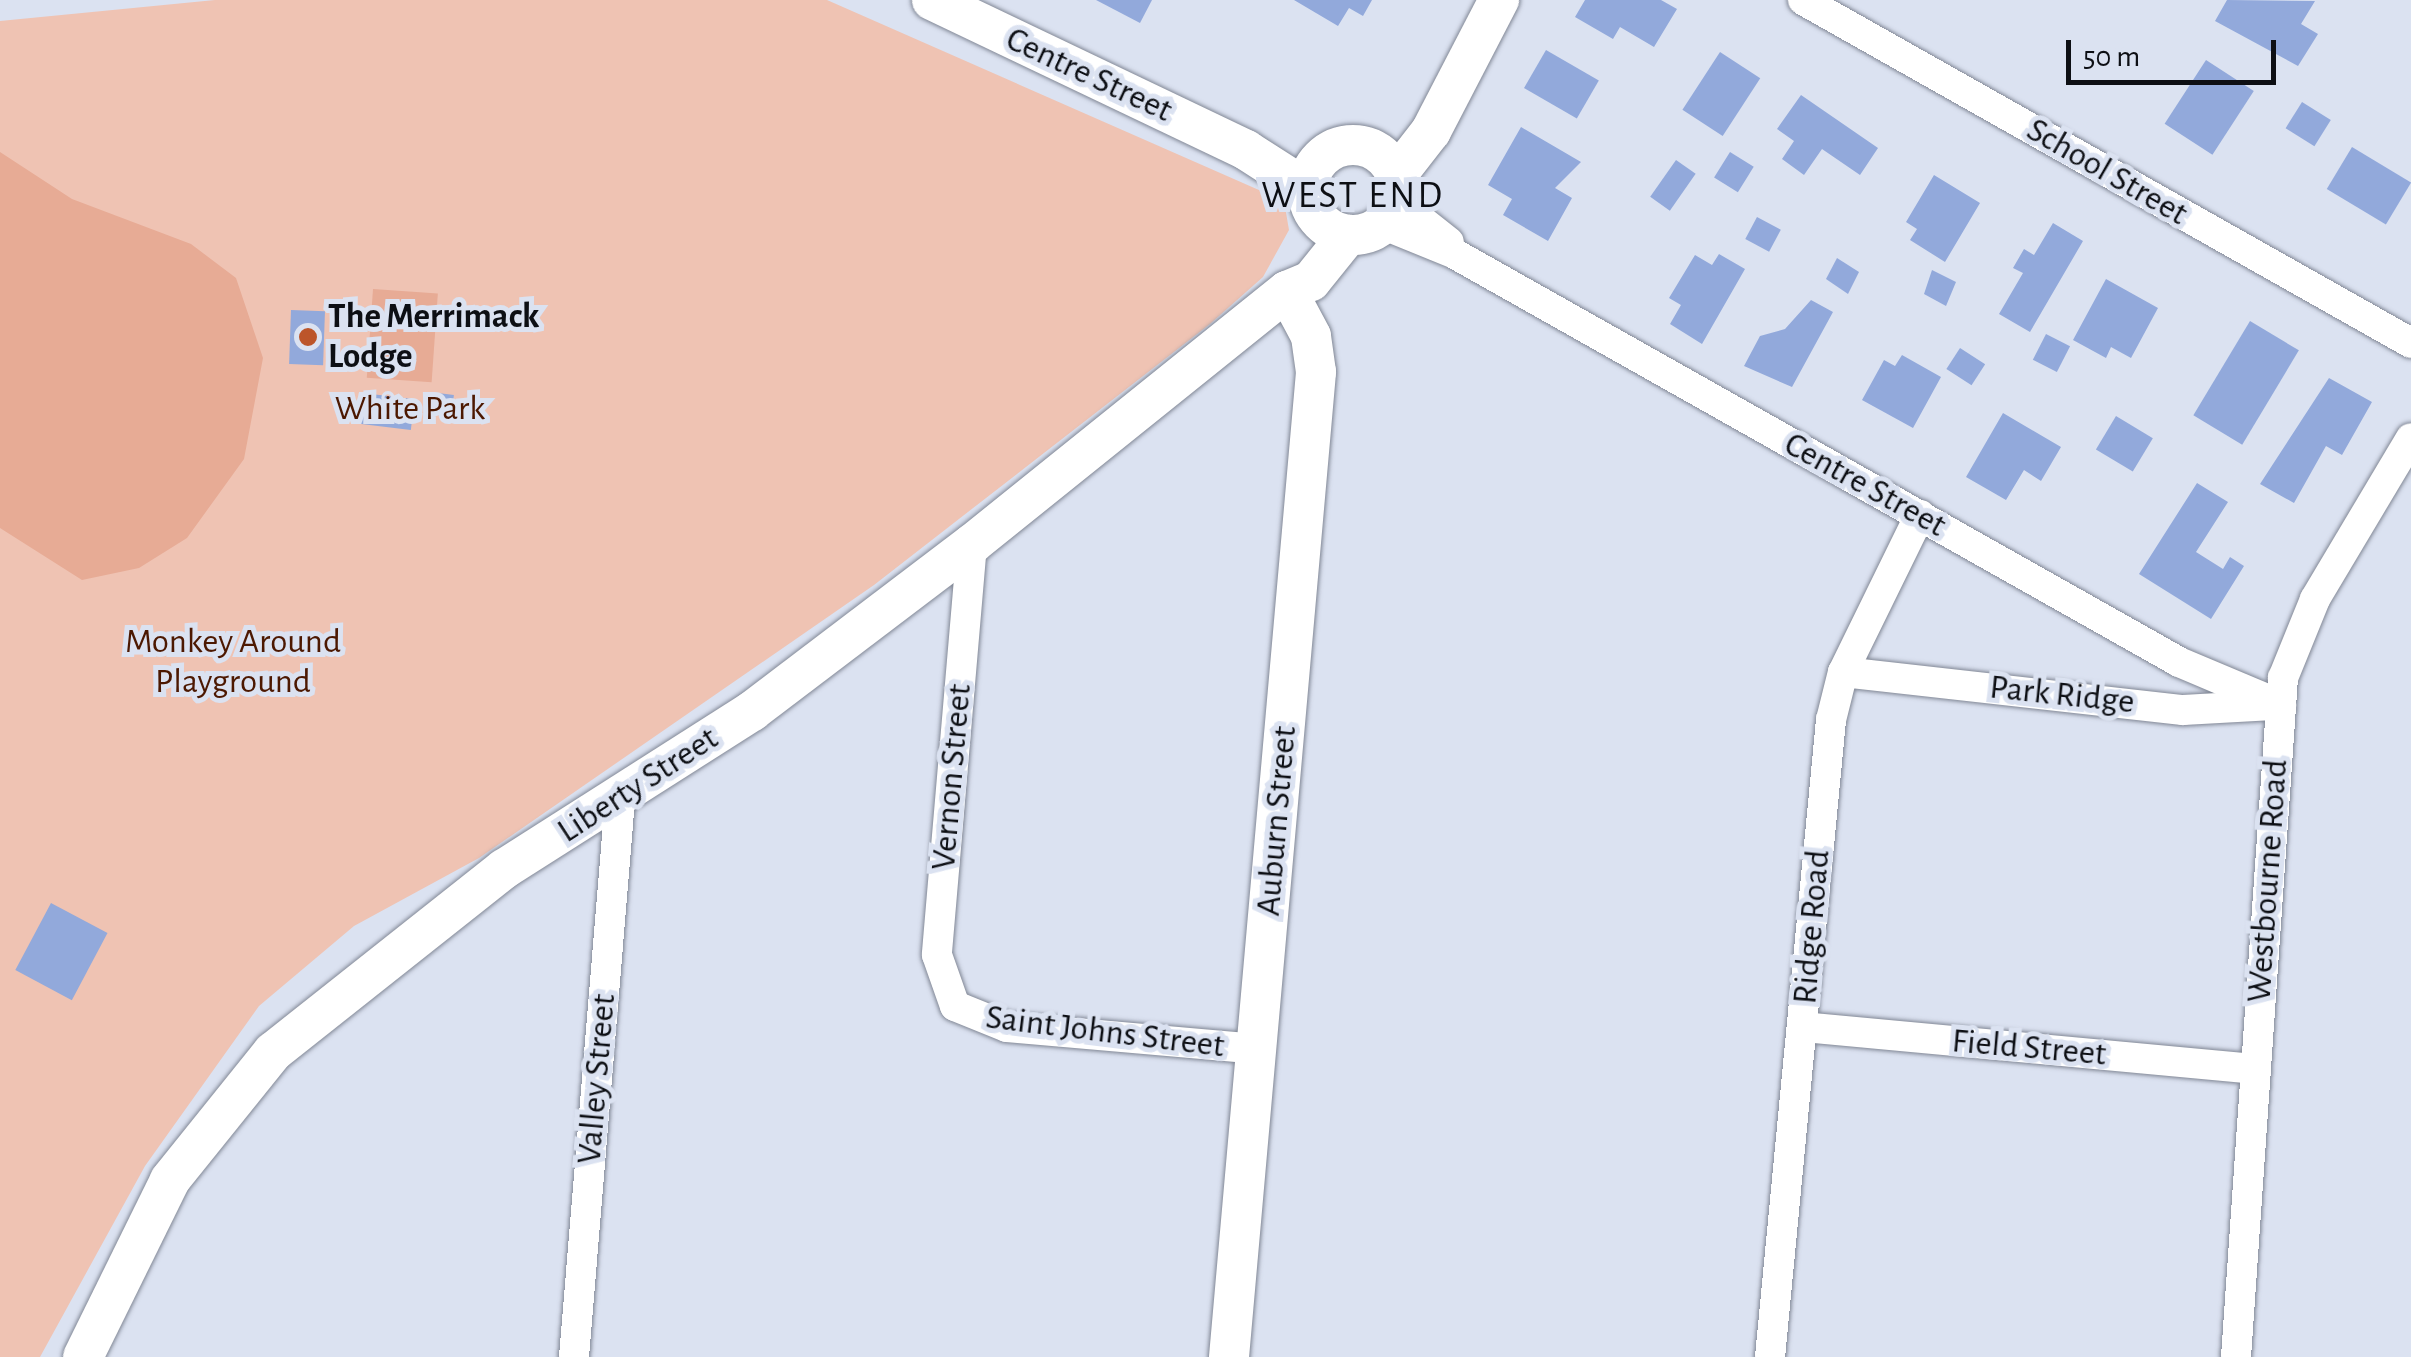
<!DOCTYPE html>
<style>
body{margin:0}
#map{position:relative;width:2411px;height:1357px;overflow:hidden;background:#dbe2f1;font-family:"Alegreya Sans",sans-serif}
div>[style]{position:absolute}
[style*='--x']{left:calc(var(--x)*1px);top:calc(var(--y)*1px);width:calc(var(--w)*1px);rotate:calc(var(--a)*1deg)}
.green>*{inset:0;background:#efc3b3}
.water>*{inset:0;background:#e7ab95;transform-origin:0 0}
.building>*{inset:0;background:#92a9db;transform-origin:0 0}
.roads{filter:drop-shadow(0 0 2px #818795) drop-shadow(0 0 2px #818795)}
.minor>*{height:30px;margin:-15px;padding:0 15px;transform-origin:15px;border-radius:15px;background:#fff}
.tertiary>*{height:40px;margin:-20px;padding:0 20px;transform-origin:20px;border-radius:20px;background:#fff}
.tertiary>.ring{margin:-20px;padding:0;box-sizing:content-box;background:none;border:40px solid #fff;border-radius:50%}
.dots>*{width:28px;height:28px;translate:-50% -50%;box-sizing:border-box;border:5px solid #dbe2f1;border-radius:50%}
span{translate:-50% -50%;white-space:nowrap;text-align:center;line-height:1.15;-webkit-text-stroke:10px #dbe2f1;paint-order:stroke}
.street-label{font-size:35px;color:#0d0f14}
.poi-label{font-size:35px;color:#0d0f14;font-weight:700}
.left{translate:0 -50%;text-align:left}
.park-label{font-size:35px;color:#4c1801}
.neighbourhood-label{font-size:38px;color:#0d0f14;letter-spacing:2.5px}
.scale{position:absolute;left:2066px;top:40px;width:210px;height:45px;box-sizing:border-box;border:5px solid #0d0f14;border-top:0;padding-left:12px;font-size:30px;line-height:35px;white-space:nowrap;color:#0d0f14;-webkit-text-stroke:8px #dbe2f1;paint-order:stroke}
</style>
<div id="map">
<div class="green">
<div style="clip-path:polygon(215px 0,827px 0,1284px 201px,1289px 230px,1263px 277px,1210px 324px,874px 585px,479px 858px,354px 926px,259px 1006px,145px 1166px,40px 1357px,0 1357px,0 21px)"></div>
</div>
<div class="water">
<div style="clip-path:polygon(0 152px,72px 199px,191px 244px,236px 278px,263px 358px,244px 459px,187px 538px,139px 568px,82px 580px,0 528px)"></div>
<div style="left:373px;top:289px;width:65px;height:89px;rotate:4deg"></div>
</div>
<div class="building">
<div style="clip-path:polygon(1096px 0,1152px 0,1140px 23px)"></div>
<div style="clip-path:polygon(1294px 0,1372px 0,1363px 16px,1349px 8px,1338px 26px)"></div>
<div style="clip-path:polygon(1585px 0,1661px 0,1677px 9px,1654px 47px,1620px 27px,1613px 39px,1575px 17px)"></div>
<div style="clip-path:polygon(2227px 0,2315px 1px,2301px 24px,2318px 34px,2298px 66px,2215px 21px)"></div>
<div style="left:1546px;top:50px;width:61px;height:44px;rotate:30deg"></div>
<div style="left:1720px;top:52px;width:48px;height:69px;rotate:33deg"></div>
<div style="left:2206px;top:60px;width:57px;height:76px;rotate:33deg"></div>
<div style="clip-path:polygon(1801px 95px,1878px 148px,1860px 175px,1822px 149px,1804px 175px,1782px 159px,1794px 141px,1777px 129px)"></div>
<div style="left:2302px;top:102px;width:34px;height:31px;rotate:32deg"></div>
<div style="clip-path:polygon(1521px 127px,1581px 162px,1555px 188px,1572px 198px,1548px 241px,1503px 215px,1512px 199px,1488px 185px)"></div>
<div style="left:2352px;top:147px;width:69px;height:49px;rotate:31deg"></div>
<div style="left:1730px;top:152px;width:28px;height:30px;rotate:32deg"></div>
<div style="left:1676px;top:160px;width:24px;height:45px;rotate:35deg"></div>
<div style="clip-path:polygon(1934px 175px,1980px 203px,1945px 262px,1910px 240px,1917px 229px,1906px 222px)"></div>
<div style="left:1757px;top:217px;width:27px;height:25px;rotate:28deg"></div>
<div style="clip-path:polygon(2053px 223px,2083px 241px,2030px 332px,1999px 314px,2023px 273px,2013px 268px,2024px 249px,2034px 255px)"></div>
<div style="clip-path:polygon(1719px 254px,1745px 269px,1702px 344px,1670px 324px,1681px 305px,1669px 298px,1695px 255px,1712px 265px)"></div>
<div style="clip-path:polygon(1837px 258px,1859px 272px,1848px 294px,1826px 279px)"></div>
<div style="clip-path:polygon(1932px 270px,1956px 282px,1946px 306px,1924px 294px)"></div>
<div style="clip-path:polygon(2106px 279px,2158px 308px,2131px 358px,2111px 347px,2106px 358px,2073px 340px)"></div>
<div style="clip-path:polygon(1811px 300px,1833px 312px,1792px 387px,1744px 366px,1760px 336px,1785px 329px)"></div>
<div style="left:291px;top:310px;width:34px;height:54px;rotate:2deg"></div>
<div style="left:2250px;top:321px;width:57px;height:110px;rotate:31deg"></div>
<div style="left:2046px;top:334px;width:27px;height:29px;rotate:27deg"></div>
<div style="left:1960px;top:348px;width:30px;height:25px;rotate:33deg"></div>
<div style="clip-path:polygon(1902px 355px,1941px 377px,1913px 428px,1862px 400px,1884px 360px,1895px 366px)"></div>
<div style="clip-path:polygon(2329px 378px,2372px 402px,2342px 455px,2326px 446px,2294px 503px,2260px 484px)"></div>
<div style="left:363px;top:393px;width:52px;height:31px;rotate:7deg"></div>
<div style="left:438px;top:393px;width:16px;height:22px;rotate:7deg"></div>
<div style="clip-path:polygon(2003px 413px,2061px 447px,2041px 481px,2024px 470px,2006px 500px,1966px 477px)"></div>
<div style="left:2116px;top:416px;width:43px;height:39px;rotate:31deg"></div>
<div style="clip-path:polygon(2197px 483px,2228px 502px,2196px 552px,2223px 569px,2230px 557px,2244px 566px,2211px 619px,2139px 574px)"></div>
<div style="left:51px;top:903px;width:64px;height:76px;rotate:28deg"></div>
</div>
<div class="roads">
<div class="minor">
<div style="--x:1803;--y:0;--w:698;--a:29.43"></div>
<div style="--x:1397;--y:201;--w:66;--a:38.3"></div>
<div style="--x:1382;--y:224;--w:79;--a:22.3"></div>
<div style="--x:1455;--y:254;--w:831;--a:29.4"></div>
<div style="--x:2179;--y:662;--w:111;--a:22.9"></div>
<div style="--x:972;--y:544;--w:412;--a:94.9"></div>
<div style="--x:937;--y:955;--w:54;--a:70.6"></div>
<div style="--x:955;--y:1006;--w:56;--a:22"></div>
<div style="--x:1007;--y:1027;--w:251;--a:5"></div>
<div style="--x:1843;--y:672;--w:342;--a:6.4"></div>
<div style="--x:2183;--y:710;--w:90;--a:-3.2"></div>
<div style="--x:1803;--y:1027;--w:454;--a:5.3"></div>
<div style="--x:574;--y:1357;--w:559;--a:-85.28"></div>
<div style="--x:1770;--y:1357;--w:640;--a:-84.53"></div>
<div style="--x:1831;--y:720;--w:49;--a:-76"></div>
<div style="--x:1843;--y:672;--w:175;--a:-63.9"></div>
<div style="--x:2236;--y:1357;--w:681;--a:-86.04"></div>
<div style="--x:2283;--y:678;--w:85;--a:-67.9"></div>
<div style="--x:2315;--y:599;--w:187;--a:-59.2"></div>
</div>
<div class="tertiary">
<div style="--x:932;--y:0;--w:348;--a:25.5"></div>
<div style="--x:1246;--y:150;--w:72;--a:32.6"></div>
<div class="ring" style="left:1308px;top:145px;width:50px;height:50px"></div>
<div style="--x:1396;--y:176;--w:57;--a:-52.1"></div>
<div style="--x:1431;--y:131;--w:148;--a:-62.6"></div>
<div style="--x:83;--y:1357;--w:197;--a:-63.8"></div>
<div style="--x:170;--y:1180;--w:164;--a:-51.2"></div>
<div style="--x:273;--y:1052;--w:295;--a:-38.4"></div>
<div style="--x:504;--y:869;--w:294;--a:-32.5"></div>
<div style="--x:752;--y:711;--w:276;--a:-37.2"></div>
<div style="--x:972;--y:544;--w:404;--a:-38.8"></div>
<div style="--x:1287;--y:291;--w:26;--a:-23"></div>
<div style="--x:1311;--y:281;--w:59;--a:-51.2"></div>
<div style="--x:1229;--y:1357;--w:989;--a:-84.95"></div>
<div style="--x:1316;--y:372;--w:36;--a:-98"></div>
<div style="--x:1311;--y:336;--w:51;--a:-118.1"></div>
</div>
</div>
<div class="dots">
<div style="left:308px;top:337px;background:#bc552a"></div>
</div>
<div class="street-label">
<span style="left:1089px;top:75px;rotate:25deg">Centre Street</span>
<span style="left:2107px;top:172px;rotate:30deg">School Street</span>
<span style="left:1865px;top:485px;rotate:29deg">Centre Street</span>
<span style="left:2062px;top:695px;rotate:6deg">Park Ridge</span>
<span style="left:952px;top:777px;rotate:-85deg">Vernon Street</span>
<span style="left:638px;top:785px;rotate:-33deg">Liberty Street</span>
<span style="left:1277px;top:821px;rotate:-85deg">Auburn Street</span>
<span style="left:2268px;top:881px;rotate:-86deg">Westbourne Road</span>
<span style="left:1812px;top:927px;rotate:-85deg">Ridge Road</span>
<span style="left:1105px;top:1032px;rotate:7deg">Saint Johns Street</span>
<span style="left:2029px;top:1048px;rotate:5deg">Field Street</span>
<span style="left:597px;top:1079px;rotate:-85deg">Valley Street</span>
</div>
<div class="poi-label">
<span class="left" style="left:328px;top:337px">The Merrimack<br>Lodge</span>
</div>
<div class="park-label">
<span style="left:410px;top:409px">White Park</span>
<span style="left:233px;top:662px">Monkey Around<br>Playground</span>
</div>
<div class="neighbourhood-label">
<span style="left:1353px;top:197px">WEST END</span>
</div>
<div class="scale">50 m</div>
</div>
